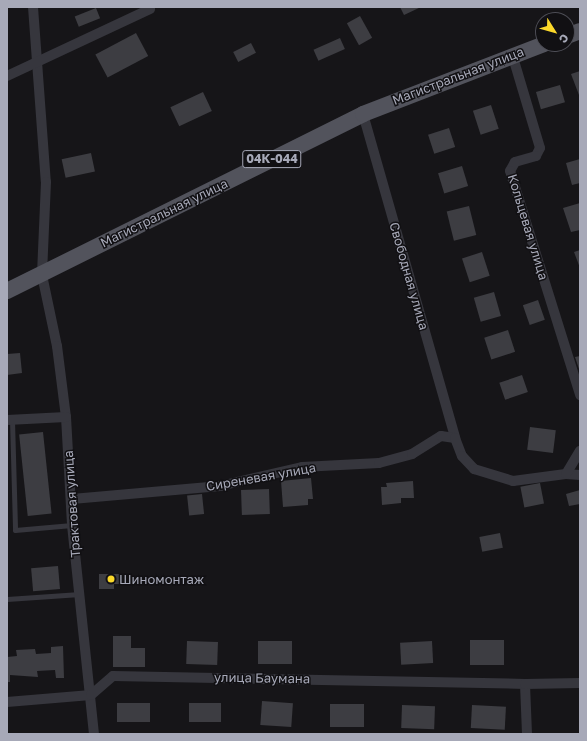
<!DOCTYPE html>
<meta charset="utf-8">
<style>
body{margin:0}
#map{position:relative;width:587px;height:741px;overflow:hidden;background:#161518;font-family:"Golos Text",sans-serif}
div>[style]{position:absolute}
[style*='--x']{left:calc(var(--x)*1px);top:calc(var(--y)*1px);width:calc(var(--w)*1px);rotate:calc(var(--a)*1deg)}
.building>*{inset:0;background:#3d3d42;transform-origin:0 0}
.lane>*{height:5px;margin:-2.5px;padding:0 2.5px;transform-origin:2.5px;border-radius:2.5px;background:#36363d}
.street>*{height:10px;margin:-5px;padding:0 5px;transform-origin:5px;border-radius:5px;background:#36363d}
.primary>*{height:16px;margin:-8px;padding:0 8px;transform-origin:8px;border-radius:8px;background:#52535c}
.dots>*{width:11px;height:11px;translate:-50% -50%;box-sizing:border-box;border:2px solid #111013;border-radius:50%}
span{translate:-50% -50%;white-space:nowrap;text-align:center;line-height:1.15;-webkit-text-stroke:3px #111013;paint-order:stroke}
.shield-label span{padding:1px 3px;background:#111013;border:1px solid;border-radius:3px;-webkit-text-stroke-width:0}
.shield-label{font-size:12px;color:#a7a9b8;font-weight:700}
.street-label{font-size:13px;color:#a7a9b8}
.poi-label{font-size:13px;color:#a7a9b8}
.left{translate:0 -50%;text-align:left}
.frame{position:absolute;inset:0;border:8px solid #a7a9b8;pointer-events:none}
.north{position:absolute;left:535px;top:12px;width:40px;height:40px;box-sizing:border-box;background:#111013;border:1px solid #4d4d55;border-radius:50%;rotate:127deg;font-size:11px;font-weight:700;line-height:16px;text-align:center;color:#a7a9b8}
.north::after{content:'';display:block;margin:auto;width:14px;height:18px;background:#fbd82a;clip-path:polygon(50% 0,100% 100%,50% 72%,0 100%)}
</style>
<div id="map">
<div class="building">
<div style="clip-path:polygon(400px 7px,421px 7px,404px 15px)"></div>
<div style="left:96px;top:8px;width:11px;height:23px;rotate:68deg"></div>
<div style="left:360px;top:16px;width:25px;height:15px;rotate:61deg"></div>
<div style="left:136px;top:33px;width:26px;height:46px;rotate:62deg"></div>
<div style="left:340px;top:38px;width:12px;height:29px;rotate:66deg"></div>
<div style="left:251px;top:43px;width:11px;height:20px;rotate:63deg"></div>
<div style="clip-path:polygon(580px 71px,580px 95px,579px 95px,571px 74px)"></div>
<div style="left:560px;top:85px;width:18px;height:25px;rotate:74deg"></div>
<div style="left:203px;top:92px;width:21px;height:36px;rotate:65deg"></div>
<div style="left:491px;top:105px;width:25px;height:19px;rotate:72deg"></div>
<div style="left:449px;top:128px;width:20px;height:22px;rotate:72deg"></div>
<div style="left:91px;top:153px;width:19px;height:30px;rotate:78deg"></div>
<div style="clip-path:polygon(580px 159px,580px 183px,572px 185px,566px 163px)"></div>
<div style="left:462px;top:166px;width:21px;height:25px;rotate:73deg"></div>
<div style="clip-path:polygon(580px 203px,580px 230px,571px 232px,563px 208px)"></div>
<div style="left:469px;top:206px;width:30px;height:23px;rotate:76deg"></div>
<div style="clip-path:polygon(580px 250px,580px 268px,574px 252px)"></div>
<div style="left:482px;top:252px;width:25px;height:21px;rotate:72deg"></div>
<div style="left:494px;top:292px;width:25px;height:21px;rotate:74deg"></div>
<div style="left:538px;top:300px;width:21px;height:16px;rotate:71deg"></div>
<div style="left:508px;top:330px;width:23px;height:25px;rotate:72deg"></div>
<div style="clip-path:polygon(20px 353px,22px 373px,7px 375px,7px 354px)"></div>
<div style="clip-path:polygon(580px 356px,580px 372px,575px 357px)"></div>
<div style="left:522px;top:375px;width:18px;height:24px;rotate:71deg"></div>
<div style="left:530px;top:427px;width:26px;height:23px;rotate:7deg"></div>
<div style="left:43px;top:432px;width:82px;height:24px;rotate:84deg"></div>
<div style="clip-path:polygon(311px 478px,313px 499px,308px 499px,308px 505px,283px 507px,281px 481px)"></div>
<div style="clip-path:polygon(413px 481px,414px 498px,401px 498px,401px 503px,382px 505px,381px 487px,387px 487px,386px 483px)"></div>
<div style="left:540px;top:483px;width:21px;height:20px;rotate:79deg"></div>
<div style="left:269px;top:489px;width:25px;height:28px;rotate:88deg"></div>
<div style="clip-path:polygon(580px 490px,580px 504px,569px 506px,566px 494px)"></div>
<div style="left:202px;top:494px;width:20px;height:15px;rotate:84deg"></div>
<div style="left:500px;top:533px;width:15px;height:21px;rotate:79deg"></div>
<div style="left:58px;top:566px;width:23px;height:27px;rotate:85deg"></div>
<div style="clip-path:polygon(99px 574px,123px 574px,123px 584px,114px 584px,114px 589px,99px 589px)"></div>
<div style="clip-path:polygon(113px 636px,131px 636px,131px 648px,145px 648px,145px 667px,113px 667px)"></div>
<div style="left:470px;top:640px;width:34px;height:25px"></div>
<div style="left:187px;top:641px;width:31px;height:23px;rotate:2deg"></div>
<div style="left:258px;top:641px;width:34px;height:23px"></div>
<div style="left:432px;top:641px;width:22px;height:32px;rotate:87deg"></div>
<div style="clip-path:polygon(63px 646px,64px 678px,56px 678px,55px 670px,37px 671px,38px 677px,10px 675px,10px 682px,7px 682px,7px 657px,17px 656px,16px 650px,35px 649px,36px 654px,51px 653px,51px 647px)"></div>
<div style="left:262px;top:701px;width:31px;height:24px;rotate:4deg"></div>
<div style="left:117px;top:703px;width:33px;height:19px"></div>
<div style="left:189px;top:703px;width:32px;height:19px"></div>
<div style="left:330px;top:704px;width:34px;height:23px"></div>
<div style="left:402px;top:705px;width:33px;height:23px;rotate:2deg"></div>
<div style="left:472px;top:705px;width:34px;height:23px;rotate:3deg"></div>
</div>
<div class="lane">
<div style="--x:12;--y:420;--w:110;--a:88.4"></div>
<div style="--x:15;--y:530;--w:57;--a:-5"></div>
<div style="--x:7;--y:599;--w:73;--a:-3.9"></div>
</div>
<div class="street">
<div style="--x:33;--y:7;--w:175;--a:85.8"></div>
<div style="--x:46;--y:182;--w:93;--a:92.5"></div>
<div style="--x:42;--y:275;--w:73;--a:78.1"></div>
<div style="--x:57;--y:346;--w:72;--a:82.8"></div>
<div style="--x:66;--y:417;--w:108;--a:86.8"></div>
<div style="--x:72;--y:525;--w:210;--a:84"></div>
<div style="--x:512;--y:54;--w:98;--a:73.4"></div>
<div style="--x:540;--y:148;--w:9;--a:117"></div>
<div style="--x:536;--y:156;--w:22;--a:164"></div>
<div style="--x:515;--y:162;--w:10;--a:119"></div>
<div style="--x:510;--y:171;--w:235;--a:72.6"></div>
<div style="--x:7;--y:76;--w:158;--a:-25.1"></div>
<div style="--x:363;--y:114;--w:337;--a:74.1"></div>
<div style="--x:7;--y:420;--w:59;--a:-2.9"></div>
<div style="--x:566;--y:474;--w:14;--a:4"></div>
<div style="--x:72;--y:499;--w:149;--a:-5"></div>
<div style="--x:220;--y:486;--w:84;--a:-13"></div>
<div style="--x:302;--y:467;--w:77;--a:-3"></div>
<div style="--x:379;--y:463;--w:34;--a:-15"></div>
<div style="--x:412;--y:454;--w:34;--a:-32"></div>
<div style="--x:441;--y:436;--w:14;--a:8"></div>
<div style="--x:455;--y:438;--w:19;--a:69"></div>
<div style="--x:462;--y:456;--w:18;--a:47"></div>
<div style="--x:474;--y:469;--w:41;--a:17.1"></div>
<div style="--x:513;--y:481;--w:53;--a:-7.5"></div>
<div style="--x:566;--y:474;--w:27;--a:-59"></div>
<div style="--x:525;--y:684;--w:50;--a:87.7"></div>
<div style="--x:7;--y:702;--w:84;--a:-4.8"></div>
<div style="--x:91;--y:695;--w:29;--a:-41"></div>
<div style="--x:113;--y:676;--w:412;--a:1.1"></div>
<div style="--x:525;--y:684;--w:55;--a:-1"></div>
</div>
<div class="primary">
<div style="--x:567;--y:36;--w:14;--a:-21"></div>
<div style="--x:7;--y:291;--w:398;--a:-26.4"></div>
<div style="--x:363;--y:114;--w:194;--a:-21.1"></div>
</div>
<div class="dots">
<div style="left:111px;top:579px;background:#fbd82a"></div>
</div>
<div class="shield-label">
<span style="left:272px;top:159px">04К-044</span>
</div>
<div class="street-label">
<span style="left:458px;top:76px;rotate:-21deg">Магистральная улица</span>
<span style="left:164px;top:213px;rotate:-26deg">Магистральная улица</span>
<span style="left:528px;top:227px;rotate:73deg">Кольцевая улица</span>
<span style="left:409px;top:276px;rotate:74deg">Свободная улица</span>
<span style="left:261px;top:477px;rotate:-10deg">Сиреневая улица</span>
<span style="left:72px;top:504px;rotate:-94deg">Трактовая улица</span>
<span style="left:262px;top:678px;rotate:1deg">улица Баумана</span>
</div>
<div class="poi-label">
<span class="left" style="left:119px;top:579px">Шиномонтаж</span>
</div>
<div class="frame"></div>
<div class="north">С</div>
</div>
